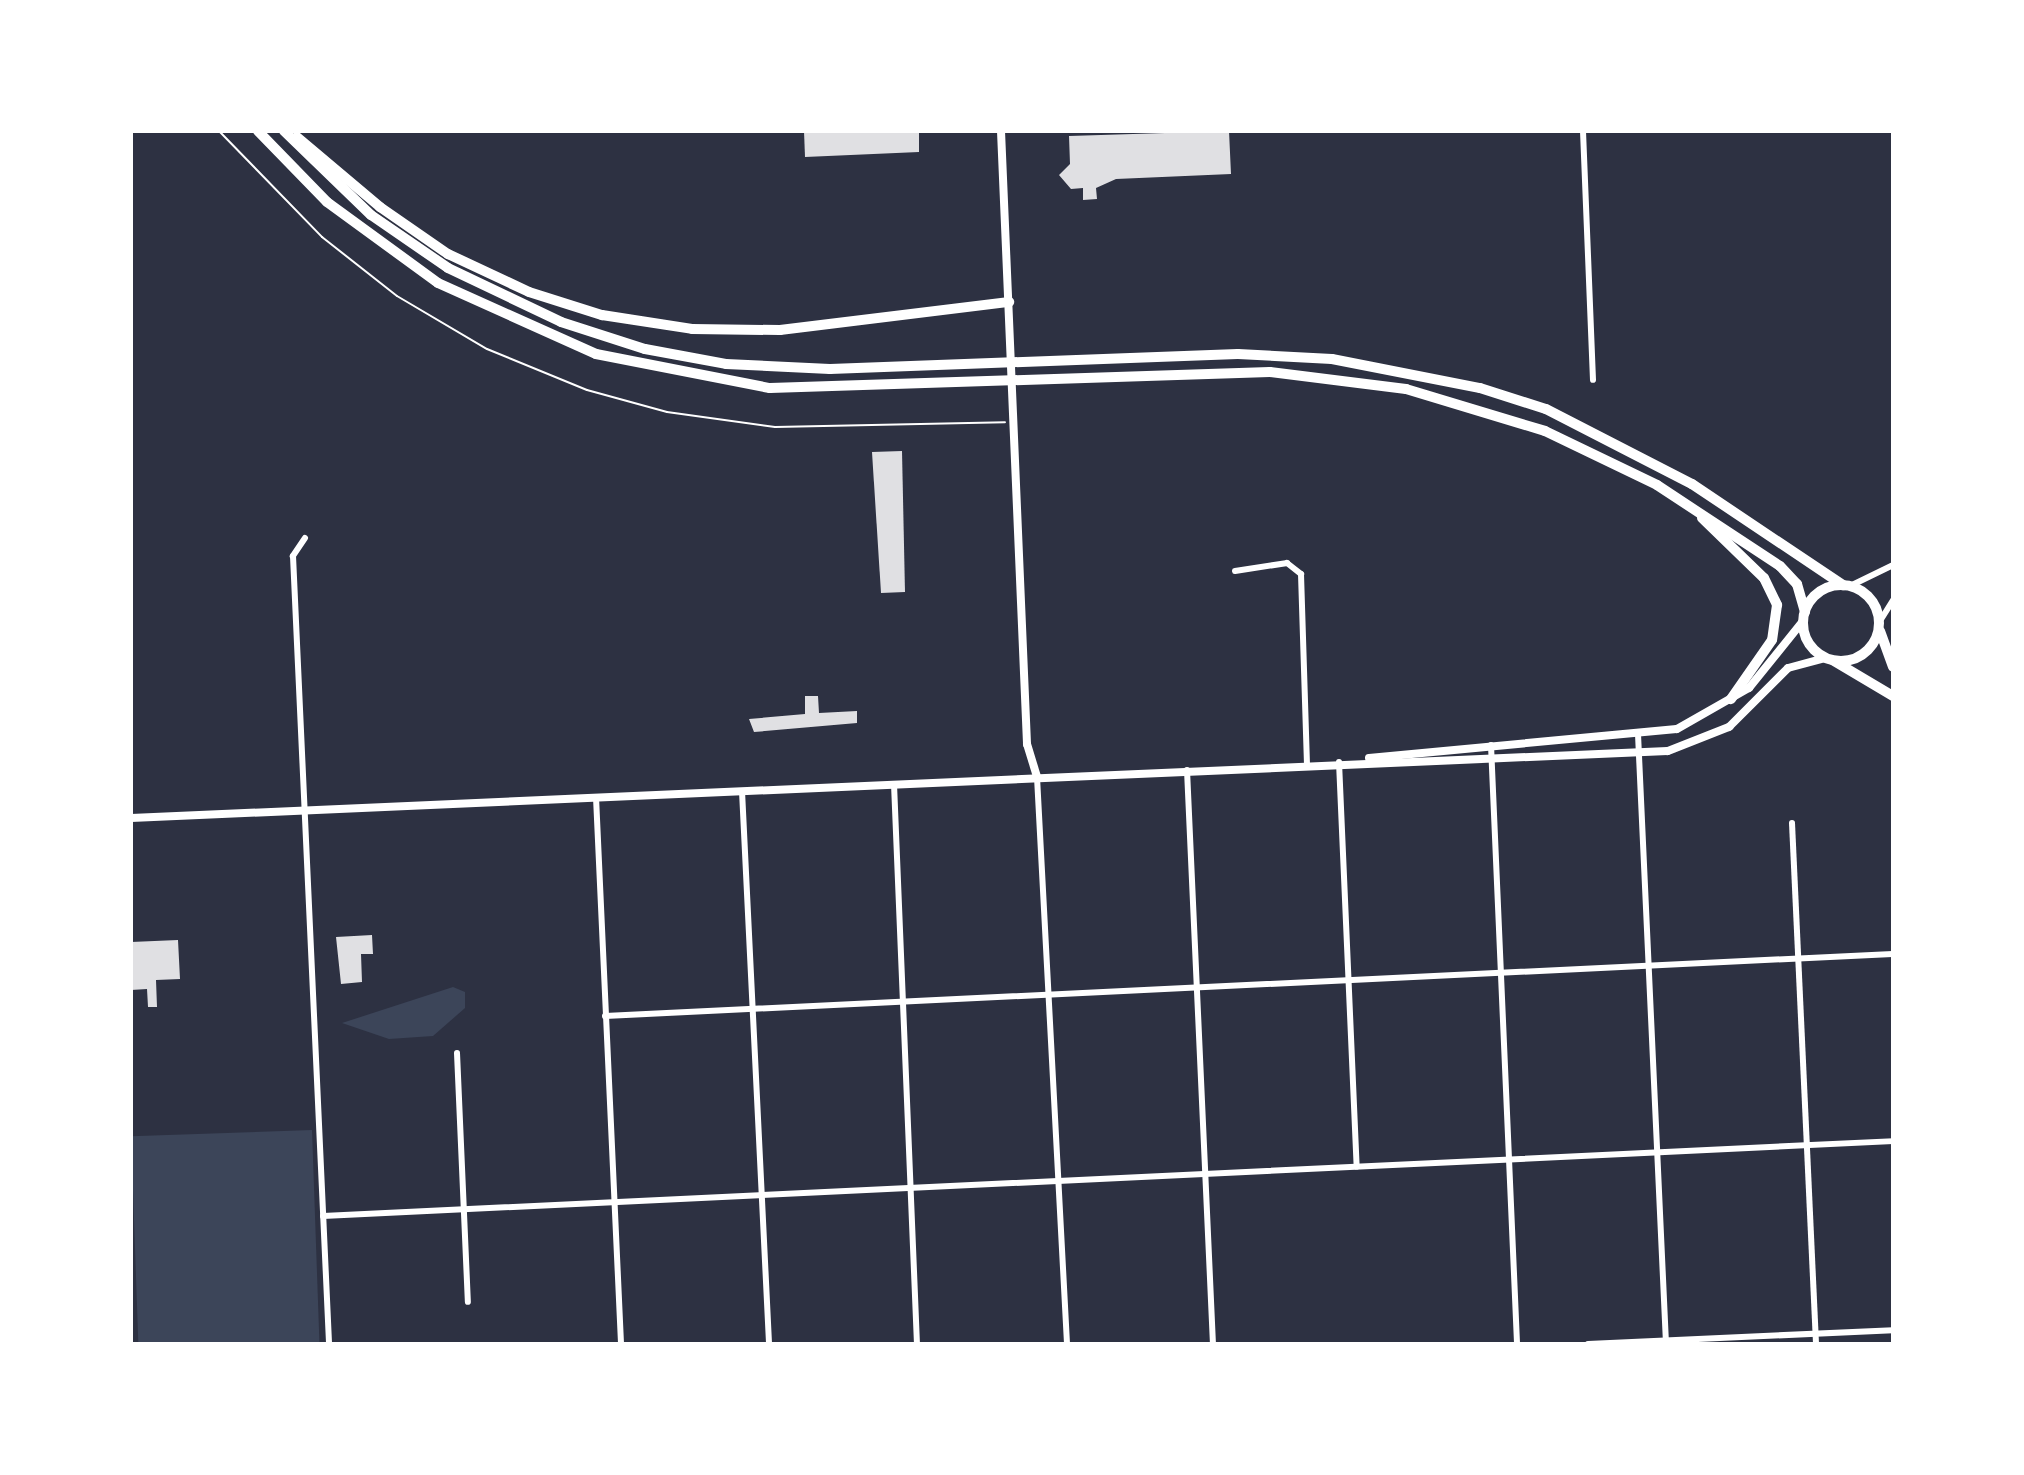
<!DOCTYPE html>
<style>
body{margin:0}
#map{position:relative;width:2024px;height:1475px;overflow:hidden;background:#2d3142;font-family:"Open Sans",sans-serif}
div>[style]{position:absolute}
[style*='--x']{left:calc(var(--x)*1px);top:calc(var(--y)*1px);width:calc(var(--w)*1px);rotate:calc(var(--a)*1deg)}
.green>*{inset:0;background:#3c4559;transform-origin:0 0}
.building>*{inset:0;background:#e0e0e3}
.path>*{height:2px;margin:-1px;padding:0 1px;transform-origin:1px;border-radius:1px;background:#fff}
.minor>*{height:6px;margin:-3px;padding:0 3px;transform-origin:3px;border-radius:3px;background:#fff}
.tertiary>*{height:8px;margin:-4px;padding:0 4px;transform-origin:4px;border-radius:4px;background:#fff}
.trunk>*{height:10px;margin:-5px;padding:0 5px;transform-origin:5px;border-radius:5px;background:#fff}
.trunk>.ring{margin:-5px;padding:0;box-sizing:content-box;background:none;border:10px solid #fff;border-radius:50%}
.motorway>*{height:10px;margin:-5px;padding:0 5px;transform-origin:5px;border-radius:5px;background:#fff}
span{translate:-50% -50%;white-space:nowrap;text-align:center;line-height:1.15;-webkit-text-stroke:7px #fff;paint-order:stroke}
.frame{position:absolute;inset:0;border:133px solid #fff;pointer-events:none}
</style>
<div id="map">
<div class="green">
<div style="clip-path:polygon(453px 987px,465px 992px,465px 1008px,433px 1036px,389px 1039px,342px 1023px)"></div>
<div style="left:312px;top:1130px;width:214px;height:181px;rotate:88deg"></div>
</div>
<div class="building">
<div style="clip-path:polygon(804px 131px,919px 131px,919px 152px,805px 157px)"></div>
<div style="clip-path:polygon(1229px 131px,1231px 174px,1116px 179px,1096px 188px,1097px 199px,1083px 200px,1083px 188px,1071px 189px,1059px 175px,1070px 164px,1069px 136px)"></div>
<div style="clip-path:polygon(902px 451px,905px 592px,881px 593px,872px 452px)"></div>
<div style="clip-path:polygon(805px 696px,818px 696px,819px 713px,857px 711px,857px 723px,754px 732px,749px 719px,805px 714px)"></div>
<div style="clip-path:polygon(372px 935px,373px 954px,361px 954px,362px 982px,341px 984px,336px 937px)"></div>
<div style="clip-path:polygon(178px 940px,180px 979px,156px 980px,157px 1007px,148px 1007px,147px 989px,131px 990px,131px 942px)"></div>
</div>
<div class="path">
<div style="--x:219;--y:131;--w:148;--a:45.8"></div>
<div style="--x:322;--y:237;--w:95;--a:38.2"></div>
<div style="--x:397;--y:296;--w:104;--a:30.5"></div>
<div style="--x:487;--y:349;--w:108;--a:22.3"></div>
<div style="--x:587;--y:390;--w:83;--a:15.4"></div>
<div style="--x:667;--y:412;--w:109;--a:7.9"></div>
<div style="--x:775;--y:427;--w:230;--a:-1.2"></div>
</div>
<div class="minor">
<div style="--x:1583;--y:131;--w:249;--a:87.7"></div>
<div style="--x:305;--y:538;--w:22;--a:124"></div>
<div style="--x:293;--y:556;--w:789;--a:87.38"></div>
<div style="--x:1235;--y:571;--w:53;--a:-8.7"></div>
<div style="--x:1287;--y:563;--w:18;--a:38"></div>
<div style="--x:1301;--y:574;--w:190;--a:88.2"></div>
<div style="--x:1850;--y:586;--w:48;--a:-26"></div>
<div style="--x:1880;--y:621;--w:25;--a:-58"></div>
<div style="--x:1638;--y:734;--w:611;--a:87.37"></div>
<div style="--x:1491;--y:745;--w:600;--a:87.51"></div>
<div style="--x:1339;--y:762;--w:405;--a:87.5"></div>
<div style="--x:1187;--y:770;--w:575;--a:87.41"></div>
<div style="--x:1037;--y:777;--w:568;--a:86.97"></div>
<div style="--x:894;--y:784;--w:560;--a:87.65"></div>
<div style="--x:742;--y:791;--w:554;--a:87.2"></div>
<div style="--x:596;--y:797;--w:548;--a:87.38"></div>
<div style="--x:1792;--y:823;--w:522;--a:87.36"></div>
<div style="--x:605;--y:1016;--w:1289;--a:-2.76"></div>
<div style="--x:457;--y:1053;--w:249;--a:87.5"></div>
<div style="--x:323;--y:1216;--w:1572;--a:-2.73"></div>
<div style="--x:1588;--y:1344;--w:305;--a:-2.6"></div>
</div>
<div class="tertiary">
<div style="--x:1001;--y:131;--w:614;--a:87.57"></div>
<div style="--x:1027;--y:744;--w:34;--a:73"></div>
<div style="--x:1369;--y:758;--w:309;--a:-5.4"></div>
<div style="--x:1677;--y:729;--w:83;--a:-29.7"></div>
<div style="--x:1749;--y:688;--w:86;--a:-51.1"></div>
<div style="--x:131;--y:818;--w:1538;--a:-2.5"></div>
<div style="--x:1668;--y:751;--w:66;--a:-21.5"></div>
<div style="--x:1729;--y:727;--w:83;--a:-45"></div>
<div style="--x:1788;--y:668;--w:38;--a:-15"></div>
</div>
<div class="trunk">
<div class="ring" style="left:1803px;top:585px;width:66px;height:66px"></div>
<div style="--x:1880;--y:631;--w:38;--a:70"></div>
<div style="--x:1834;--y:661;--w:69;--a:30.7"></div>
</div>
<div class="motorway">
<div style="--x:258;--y:131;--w:99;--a:45.8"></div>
<div style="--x:327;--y:202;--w:137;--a:36.1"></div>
<div style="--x:438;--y:283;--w:173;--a:24.2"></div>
<div style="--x:596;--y:354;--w:177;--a:11.1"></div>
<div style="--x:770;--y:388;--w:500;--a:-1.83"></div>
<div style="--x:1270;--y:372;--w:137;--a:7.1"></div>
<div style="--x:1406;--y:389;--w:145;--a:16.8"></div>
<div style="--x:1545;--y:431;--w:124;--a:25.7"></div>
<div style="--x:1657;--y:485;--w:147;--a:33.4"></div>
<div style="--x:1780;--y:566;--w:25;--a:47"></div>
<div style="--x:1797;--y:584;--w:29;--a:74"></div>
<div style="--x:284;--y:131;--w:121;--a:44"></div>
<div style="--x:371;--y:215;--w:93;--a:34.5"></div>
<div style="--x:448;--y:268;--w:125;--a:25.5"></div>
<div style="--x:561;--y:322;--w:88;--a:17.8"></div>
<div style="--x:645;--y:349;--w:82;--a:10.5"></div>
<div style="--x:726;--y:364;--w:104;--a:2.8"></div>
<div style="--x:830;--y:369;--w:408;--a:-2.1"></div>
<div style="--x:1238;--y:354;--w:94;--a:3"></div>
<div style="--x:1332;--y:359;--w:151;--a:11.1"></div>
<div style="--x:1480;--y:388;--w:69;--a:17.7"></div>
<div style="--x:1546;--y:409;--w:164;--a:27.2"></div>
<div style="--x:1692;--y:484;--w:182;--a:33.8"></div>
<div style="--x:297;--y:137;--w:109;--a:40.1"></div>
<div style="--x:380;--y:207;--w:83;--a:34.7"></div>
<div style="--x:448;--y:254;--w:89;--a:25.1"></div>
<div style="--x:529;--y:292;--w:77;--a:17.5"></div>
<div style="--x:602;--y:315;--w:91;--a:8.8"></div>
<div style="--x:692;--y:329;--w:88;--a:0.7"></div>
<div style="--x:780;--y:330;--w:231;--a:-7"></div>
<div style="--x:1702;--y:518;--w:86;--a:44.1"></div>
<div style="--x:1764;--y:578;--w:30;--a:64"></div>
<div style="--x:1777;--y:605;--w:35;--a:98"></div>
<div style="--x:1772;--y:640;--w:72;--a:124.8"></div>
</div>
<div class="frame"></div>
</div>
